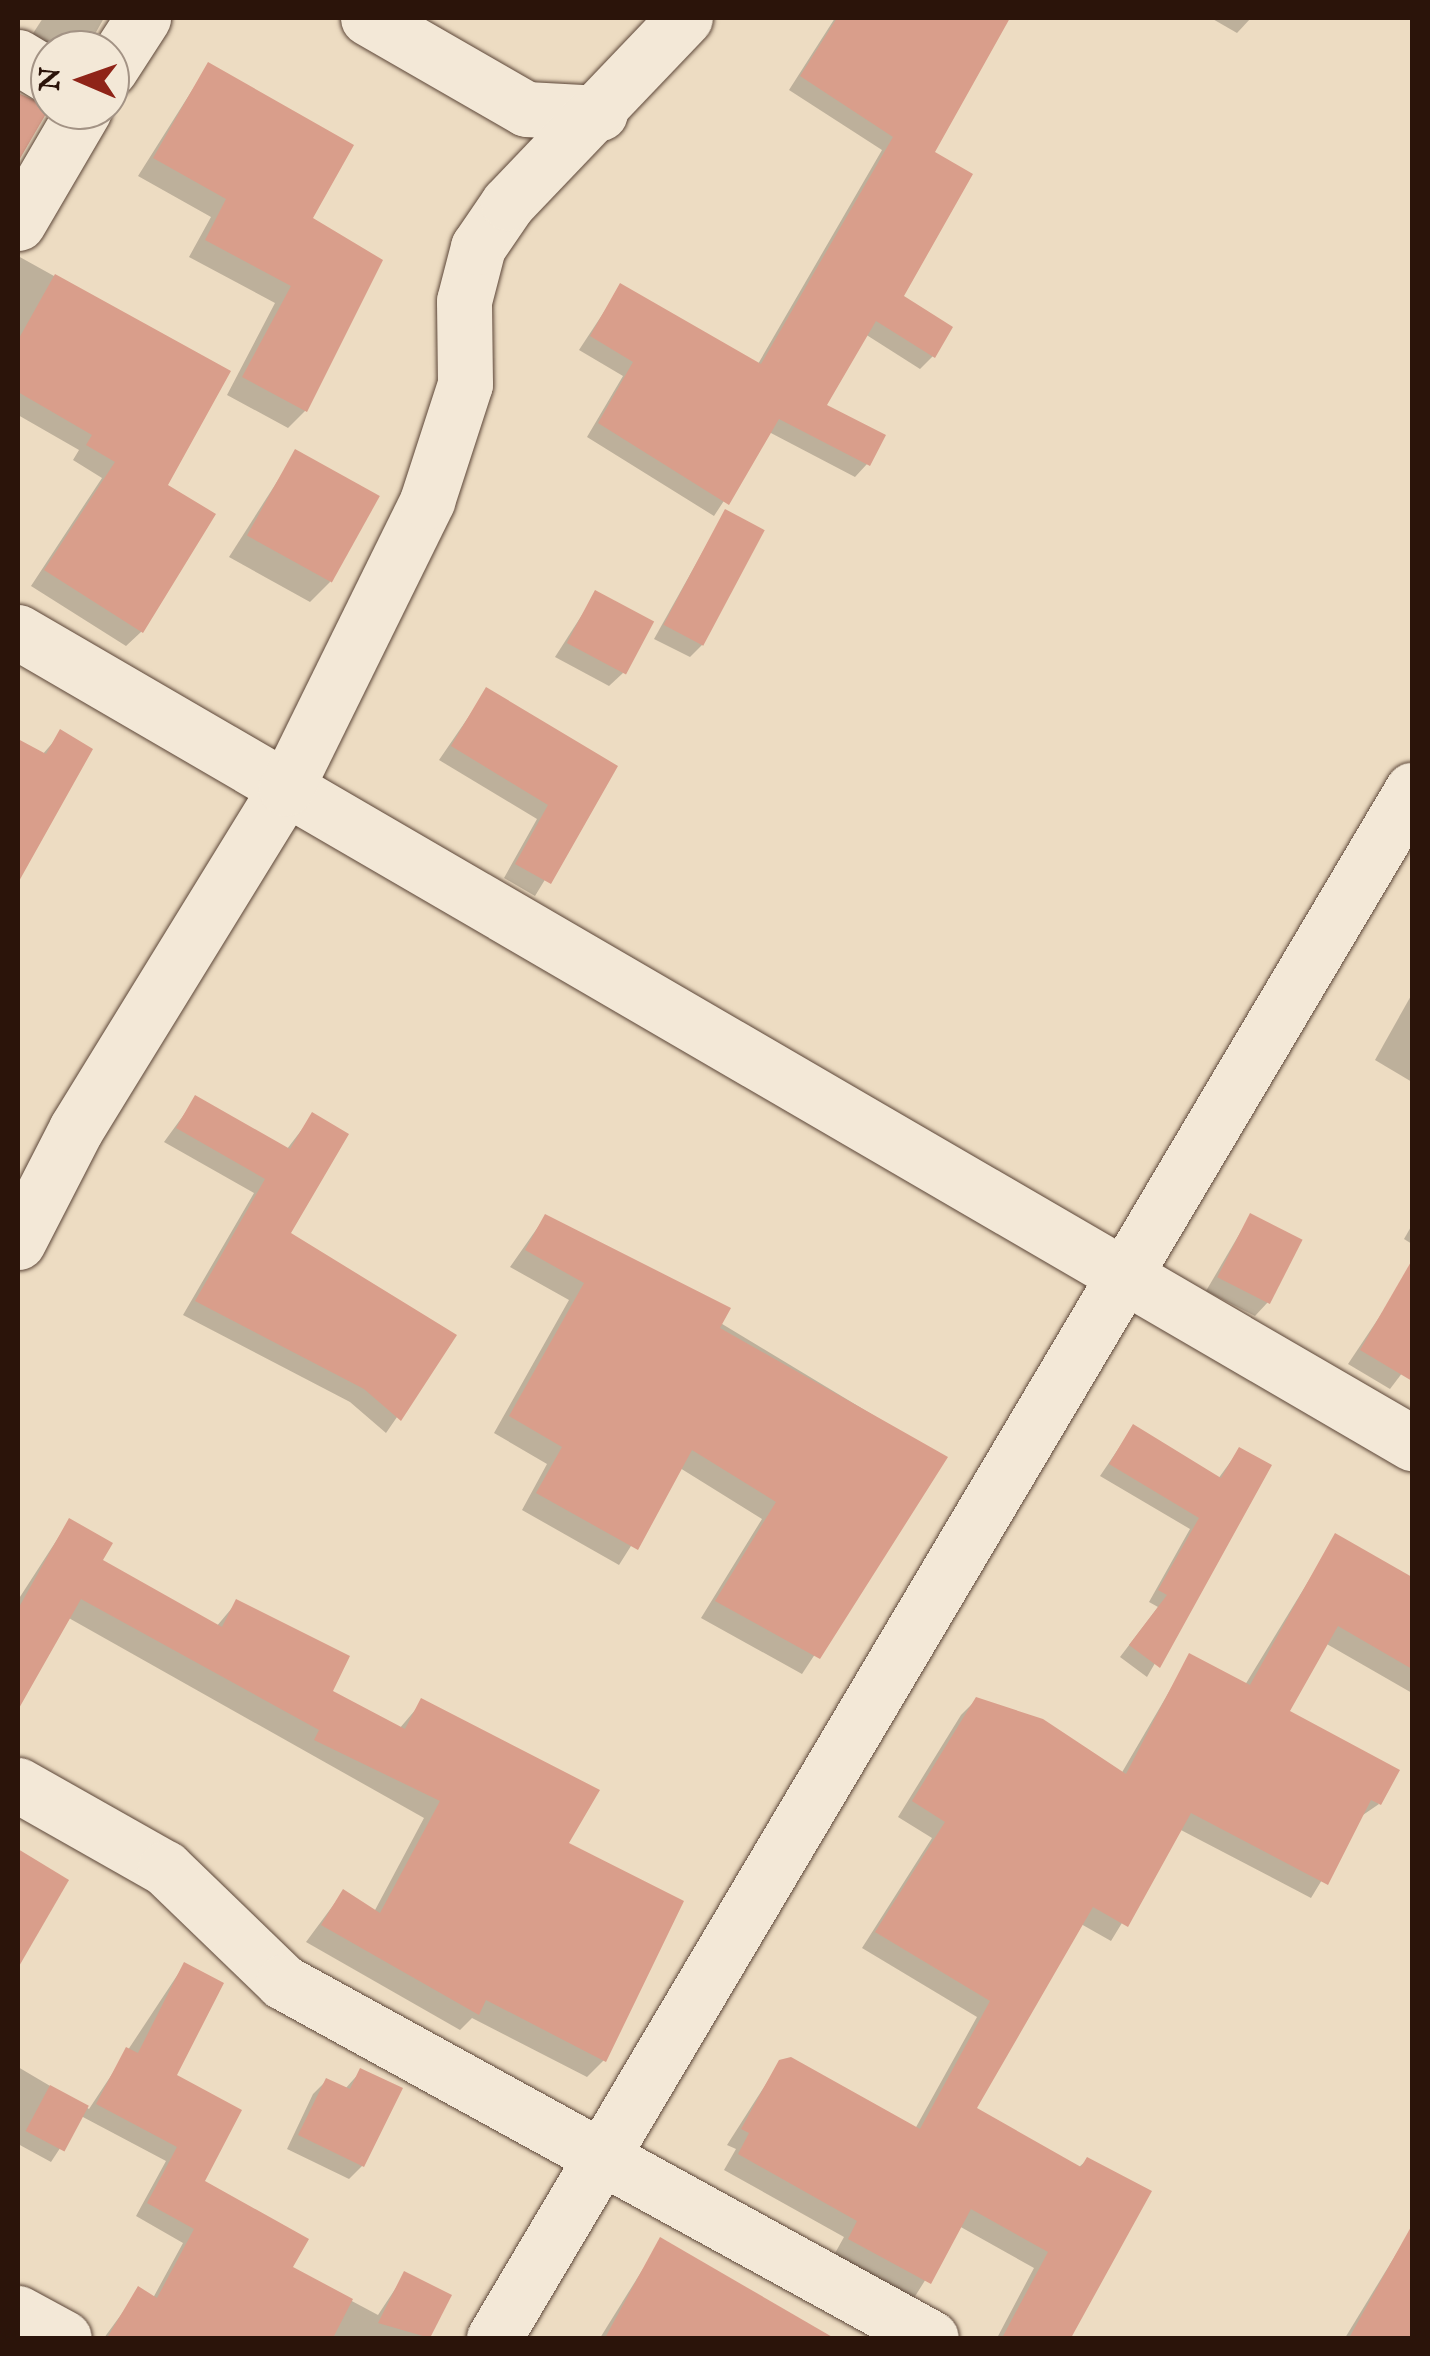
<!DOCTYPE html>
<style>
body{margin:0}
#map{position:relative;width:1430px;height:2356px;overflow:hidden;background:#eddcc2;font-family:"IM FELL English",serif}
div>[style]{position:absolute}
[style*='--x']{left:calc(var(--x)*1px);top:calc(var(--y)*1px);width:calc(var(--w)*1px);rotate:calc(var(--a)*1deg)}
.shadow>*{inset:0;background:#0003}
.building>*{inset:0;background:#d99e8b;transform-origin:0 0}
.roads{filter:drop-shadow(0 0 2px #5c4638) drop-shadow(0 0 2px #5c4638)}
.minor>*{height:55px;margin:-27.5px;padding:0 27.5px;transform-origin:27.5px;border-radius:27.5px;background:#f3e8d7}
span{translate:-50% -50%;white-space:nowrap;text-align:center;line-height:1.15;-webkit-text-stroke:8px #f3e8d7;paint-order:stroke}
.frame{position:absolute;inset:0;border:20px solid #2b140a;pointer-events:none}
.north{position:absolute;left:30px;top:30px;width:100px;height:100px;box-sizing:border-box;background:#f3e8d7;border:2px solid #a39385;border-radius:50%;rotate:272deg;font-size:28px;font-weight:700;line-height:40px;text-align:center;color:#2b140a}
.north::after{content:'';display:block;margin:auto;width:35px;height:45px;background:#8f2418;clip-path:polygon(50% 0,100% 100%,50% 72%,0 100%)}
</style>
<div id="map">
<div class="shadow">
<div style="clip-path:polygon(43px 18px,104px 18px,86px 50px,50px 50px,30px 38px)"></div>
<div style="clip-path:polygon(835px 18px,1008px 18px,932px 153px,901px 297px,933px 356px,920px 369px,865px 334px,824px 406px,867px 464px,855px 477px,769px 432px,714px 516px,587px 437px,623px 376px,579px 350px,621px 286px,758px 364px,882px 150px,789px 90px)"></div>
<div style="clip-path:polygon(1211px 18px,1251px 18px,1237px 33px)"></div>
<div style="clip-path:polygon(208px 65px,310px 219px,305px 411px,288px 428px,227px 395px,275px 303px,189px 257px,211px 217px,138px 176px)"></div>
<div style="clip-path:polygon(18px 256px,227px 372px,165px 486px,141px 632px,126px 646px,31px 586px,102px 478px,73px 460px,79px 450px,18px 415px)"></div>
<div style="clip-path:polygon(296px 452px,330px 582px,310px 602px,229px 557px)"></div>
<div style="clip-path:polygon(725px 512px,703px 644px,690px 657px,654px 639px)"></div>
<div style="clip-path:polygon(596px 593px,623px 673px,609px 686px,555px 657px)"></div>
<div style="clip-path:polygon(487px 690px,614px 766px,535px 896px,504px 878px,537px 819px,439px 760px)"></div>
<div style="clip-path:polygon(61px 733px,89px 750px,18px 877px,18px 742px,42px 755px)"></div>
<div style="clip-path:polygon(1412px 994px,1412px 1082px,1375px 1060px)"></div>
<div style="clip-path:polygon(196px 1098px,287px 1149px,313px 1115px,288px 1234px,453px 1336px,386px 1433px,350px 1402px,183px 1315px,254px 1193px,164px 1142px)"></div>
<div style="clip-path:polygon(1250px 1216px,1268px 1302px,1255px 1316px,1206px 1291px)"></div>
<div style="clip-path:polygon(545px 1217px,944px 1458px,802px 1674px,701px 1618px,762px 1519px,680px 1468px,619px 1565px,522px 1510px,547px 1464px,494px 1433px,569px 1300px,510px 1267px)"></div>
<div style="clip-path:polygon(1412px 1225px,1412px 1244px,1404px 1239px)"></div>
<div style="clip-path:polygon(1394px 1295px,1412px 1306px,1412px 1360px,1390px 1389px,1348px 1364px)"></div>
<div style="clip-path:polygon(1133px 1427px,1218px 1479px,1239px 1450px,1269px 1466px,1147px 1677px,1120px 1657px,1158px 1607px,1149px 1602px,1190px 1529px,1100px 1476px)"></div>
<div style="clip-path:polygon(69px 1521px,100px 1560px,216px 1627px,237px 1602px,330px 1692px,399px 1729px,422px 1702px,596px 1791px,566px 1844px,604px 2060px,587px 2077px,472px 2018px,460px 2030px,306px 1942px,343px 1892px,374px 1912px,424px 1818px,67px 1617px,18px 1705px,18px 1600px)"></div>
<div style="clip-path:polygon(1336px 1536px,1412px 1580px,1412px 1693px,1325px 1643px,1286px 1712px,1379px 1804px,1360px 1817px,1311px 1898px,1179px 1829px,1111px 1941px,1081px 1924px,973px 2109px,1078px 2168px,1087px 2160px,1149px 2192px,1068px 2338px,997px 2338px,1034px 2268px,959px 2226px,914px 2298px,834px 2255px,844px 2237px,724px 2170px,736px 2149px,727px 2145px,780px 2062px,915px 2129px,977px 2017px,862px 1948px,932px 1838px,898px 1817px,961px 1715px,977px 1699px,1121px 1774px,1190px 1656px,1245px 1685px)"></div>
<div style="clip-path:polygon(18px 1865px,66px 1881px,18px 1967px)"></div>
<div style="clip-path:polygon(184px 1965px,174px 2076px,201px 2182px,290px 2268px,378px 2315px,405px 2274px,449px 2296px,427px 2338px,104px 2338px,139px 2290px,153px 2298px,183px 2243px,136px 2216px,166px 2161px,81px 2116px,51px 2162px,18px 2144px,18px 2067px,89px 2109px)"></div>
<div style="clip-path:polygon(361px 2071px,362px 2166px,349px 2179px,287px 2149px,313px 2094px,326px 2081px,345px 2089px)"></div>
<div style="clip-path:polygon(1412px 2228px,1412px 2338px,1345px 2338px)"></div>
<div style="clip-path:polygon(661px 2240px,829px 2338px,600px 2338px)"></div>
</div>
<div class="building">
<div style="clip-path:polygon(837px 18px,1010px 18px,935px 152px,973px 174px,904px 296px,953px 327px,935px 358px,876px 321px,827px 405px,886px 435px,870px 466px,779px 419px,729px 505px,598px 423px,633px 362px,590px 336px,620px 283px,761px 364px,893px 137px,800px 76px)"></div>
<div style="clip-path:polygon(208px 62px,354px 145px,313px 218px,383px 260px,307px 412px,242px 377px,291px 286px,205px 240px,226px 199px,153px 158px)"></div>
<div style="clip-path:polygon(18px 93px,50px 107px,18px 162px)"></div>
<div style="clip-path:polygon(55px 274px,231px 371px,168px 485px,216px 514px,143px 633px,44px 570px,115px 462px,86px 445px,92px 435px,18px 392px,18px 340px)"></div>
<div style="left:295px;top:449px;width:97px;height:99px;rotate:29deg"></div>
<div style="left:725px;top:509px;width:45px;height:131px;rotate:28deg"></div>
<div style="left:595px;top:590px;width:67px;height:60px;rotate:28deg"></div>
<div style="clip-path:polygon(486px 687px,618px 766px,551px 884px,515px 864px,548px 805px,451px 746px)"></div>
<div style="clip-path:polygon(60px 729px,93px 749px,18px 883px,18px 739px,46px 754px)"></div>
<div style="clip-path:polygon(195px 1095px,290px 1149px,312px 1112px,349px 1134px,291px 1233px,457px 1335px,401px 1421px,364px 1389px,195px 1301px,265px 1179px,176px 1128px)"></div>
<div style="left:1250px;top:1213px;width:59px;height:72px;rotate:27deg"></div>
<div style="clip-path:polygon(545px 1214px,731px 1308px,720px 1328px,948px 1457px,820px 1659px,715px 1601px,776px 1502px,692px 1450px,638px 1550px,536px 1493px,562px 1447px,509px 1416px,584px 1283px,525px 1250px)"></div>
<div style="clip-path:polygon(1412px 1260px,1412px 1381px,1360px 1350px)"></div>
<div style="clip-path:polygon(1133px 1424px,1221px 1478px,1239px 1447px,1272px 1465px,1160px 1668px,1129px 1645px,1167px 1595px,1158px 1590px,1199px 1518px,1109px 1464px)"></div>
<div style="clip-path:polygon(69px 1518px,113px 1543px,103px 1560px,222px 1627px,236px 1599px,350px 1656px,333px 1691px,405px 1729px,421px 1698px,600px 1790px,569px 1843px,684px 1901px,606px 2062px,486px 2000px,479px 2015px,321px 1925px,343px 1889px,380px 1913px,440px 1801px,314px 1740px,319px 1730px,81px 1599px,18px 1710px,18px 1609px)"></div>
<div style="clip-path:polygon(1335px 1533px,1412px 1577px,1412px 1669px,1338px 1626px,1290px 1711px,1400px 1770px,1381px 1805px,1371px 1800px,1328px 1885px,1191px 1813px,1128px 1927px,1093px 1907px,977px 2108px,1081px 2167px,1087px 2157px,1152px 2191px,1071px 2338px,1002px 2338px,1048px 2252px,971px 2209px,931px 2284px,848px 2239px,857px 2221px,738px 2154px,749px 2133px,741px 2129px,779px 2060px,791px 2057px,920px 2129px,990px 2001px,875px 1932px,945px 1822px,912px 1801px,976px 1697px,1043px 1719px,1126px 1774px,1189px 1653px,1250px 1685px)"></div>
<div style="clip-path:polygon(18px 1849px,69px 1880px,18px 1968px)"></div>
<div style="clip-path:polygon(184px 1962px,224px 1983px,177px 2075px,242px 2110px,205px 2181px,309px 2239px,293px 2267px,353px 2299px,333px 2338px,107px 2338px,138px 2286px,157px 2298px,194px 2229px,147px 2203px,177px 2147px,96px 2104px,126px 2047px,138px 2053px)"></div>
<div style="clip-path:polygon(360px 2068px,403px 2088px,364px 2167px,298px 2135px,326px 2078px,350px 2089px)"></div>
<div style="left:50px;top:2085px;width:44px;height:52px;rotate:28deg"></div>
<div style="clip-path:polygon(1412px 2225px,1412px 2338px,1349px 2338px)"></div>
<div style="clip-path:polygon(660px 2237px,834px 2338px,605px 2338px)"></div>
<div style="clip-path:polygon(404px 2271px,452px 2295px,430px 2338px,378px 2323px)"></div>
</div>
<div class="roads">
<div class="minor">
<div style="--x:368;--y:18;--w:182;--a:29.9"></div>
<div style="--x:526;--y:109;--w:74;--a:3.1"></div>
<div style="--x:18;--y:57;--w:37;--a:31"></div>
<div style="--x:110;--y:69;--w:61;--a:-57.1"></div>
<div style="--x:18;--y:223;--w:131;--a:-59.7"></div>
<div style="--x:18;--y:632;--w:1613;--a:30.19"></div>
<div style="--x:18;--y:1242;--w:127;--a:-62.8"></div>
<div style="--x:76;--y:1129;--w:400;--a:-58.4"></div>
<div style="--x:286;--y:788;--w:320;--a:-63.8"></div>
<div style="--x:427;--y:501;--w:123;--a:-72"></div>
<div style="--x:465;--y:384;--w:83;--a:-90.7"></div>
<div style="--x:464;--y:301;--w:56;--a:-75.5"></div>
<div style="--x:478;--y:247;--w:53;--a:-55.7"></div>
<div style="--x:508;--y:203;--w:256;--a:-46.3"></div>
<div style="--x:18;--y:1785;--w:169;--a:29.5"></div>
<div style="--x:165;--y:1868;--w:164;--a:44"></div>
<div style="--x:283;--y:1982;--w:739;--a:28.78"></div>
<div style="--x:18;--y:2313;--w:52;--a:28.5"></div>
<div style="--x:494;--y:2338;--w:1800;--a:-59.33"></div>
</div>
</div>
<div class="frame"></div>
<div class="north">N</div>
</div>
